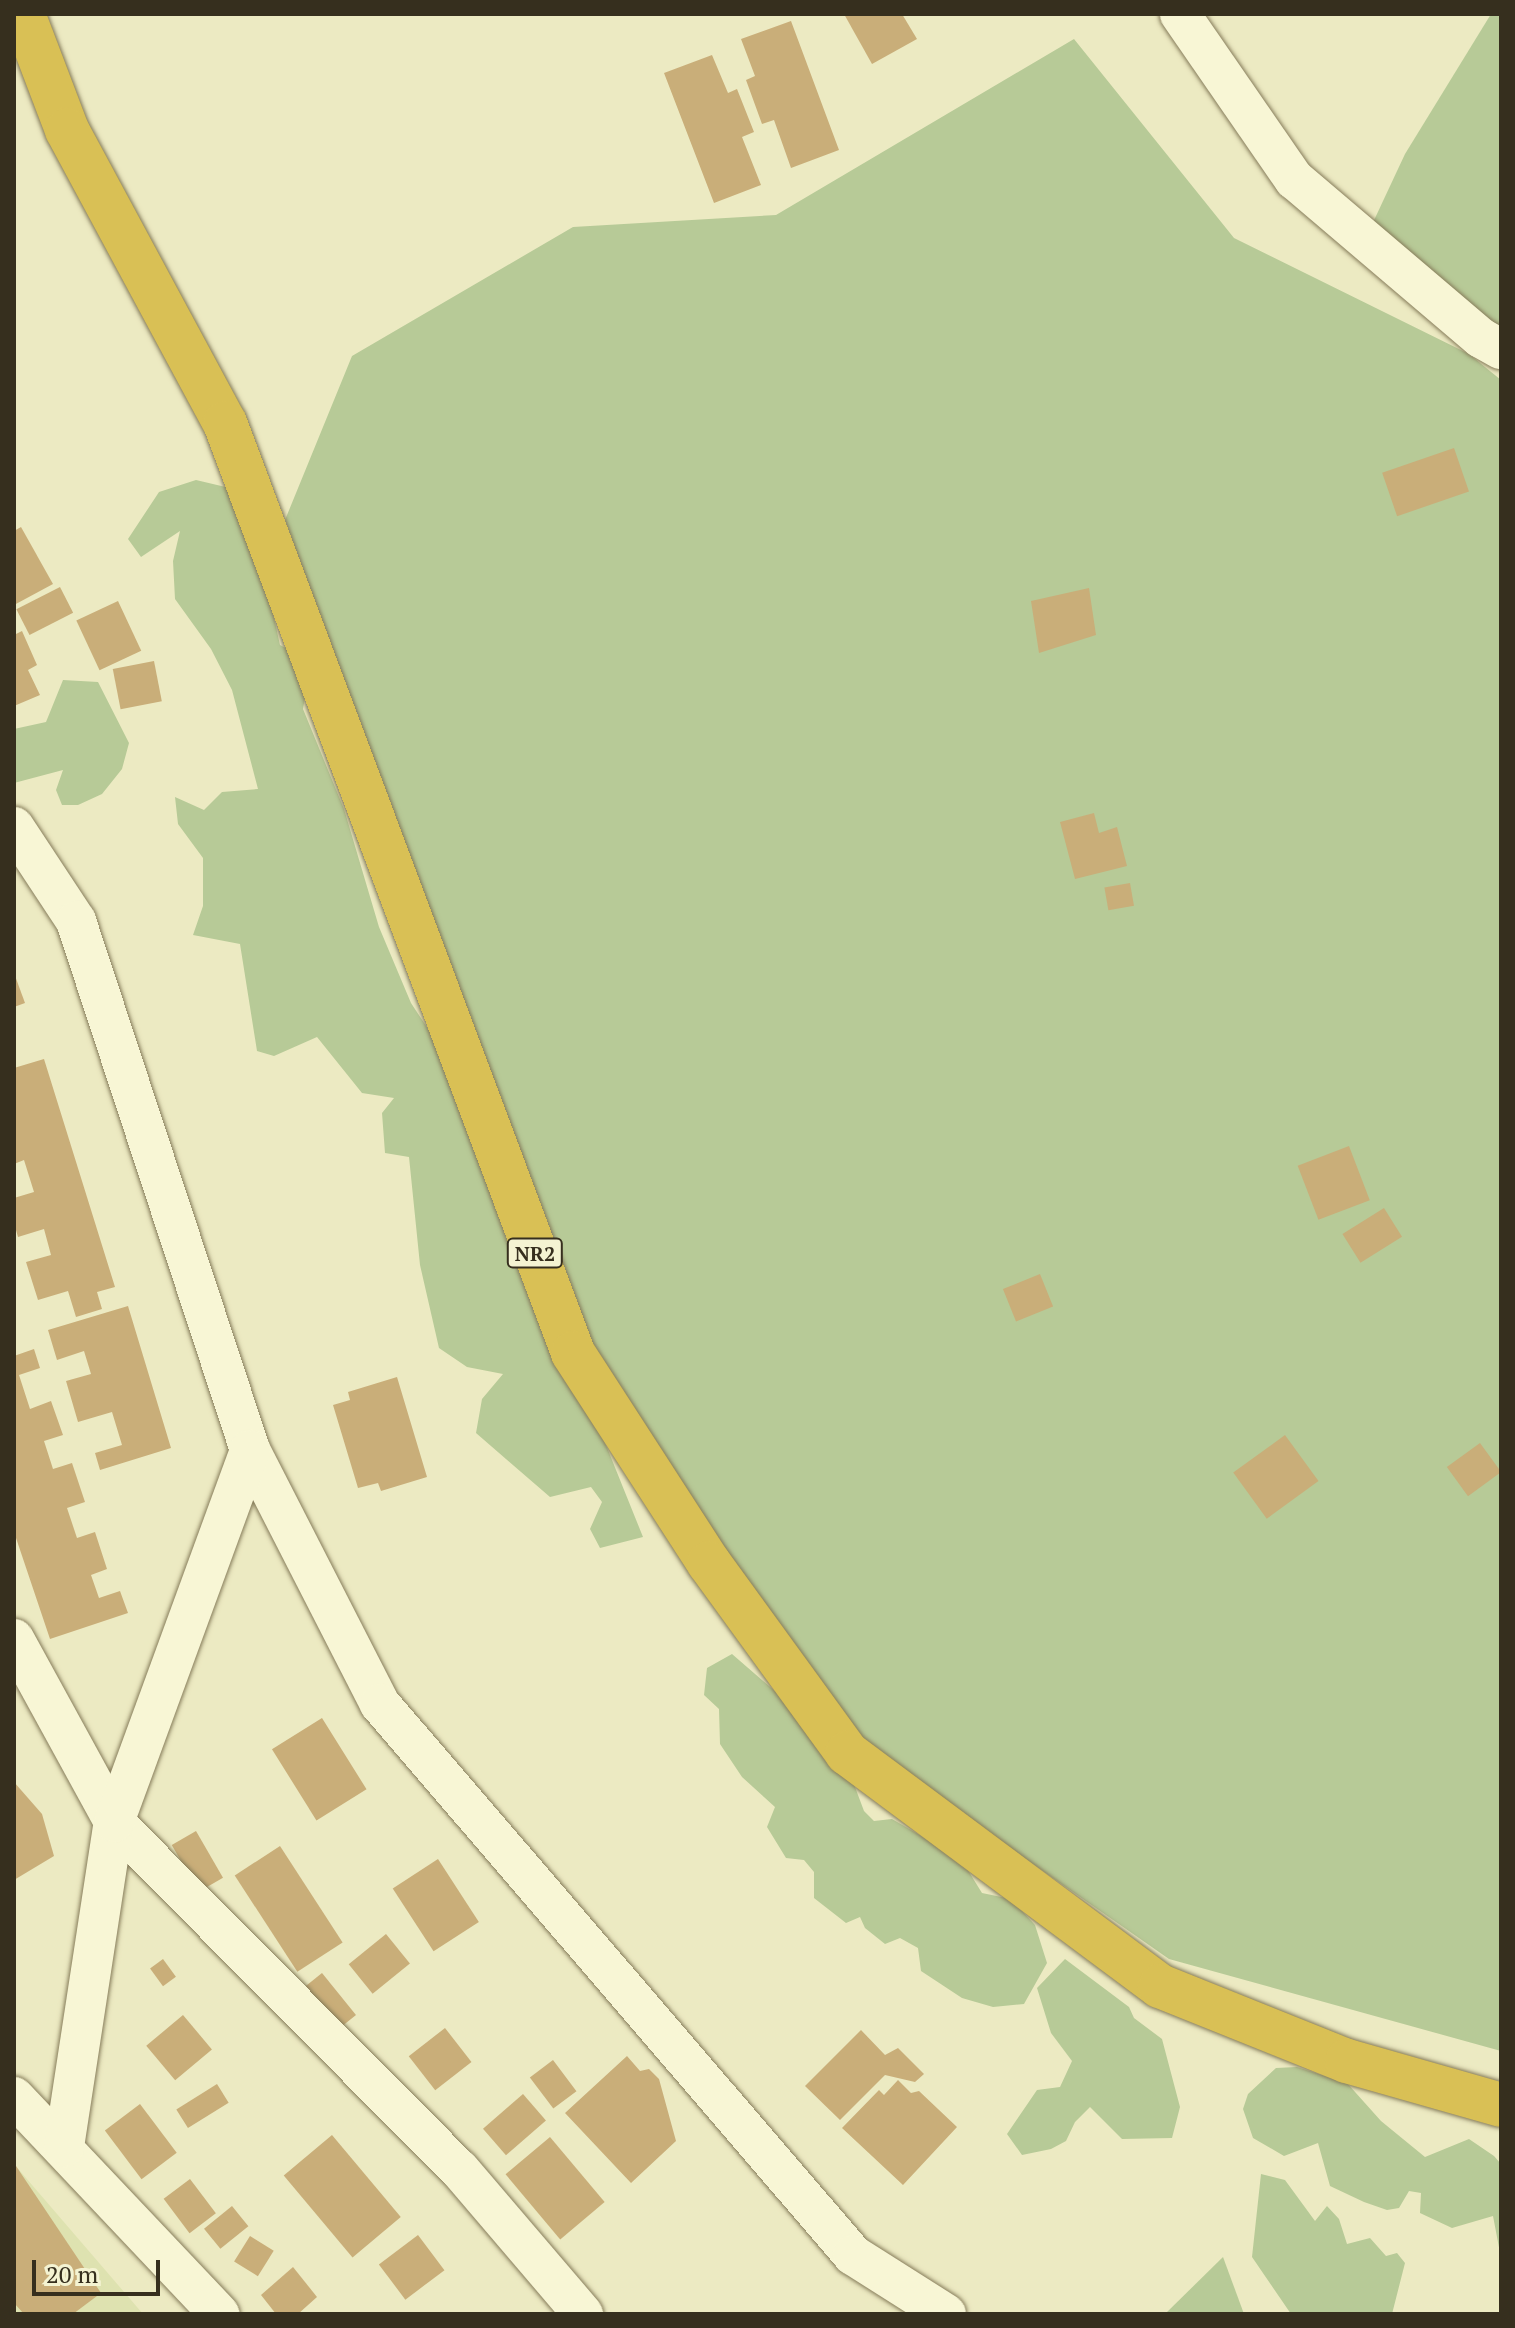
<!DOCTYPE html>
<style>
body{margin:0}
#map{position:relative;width:1515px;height:2328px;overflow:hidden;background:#eceac2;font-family:"PT Serif",serif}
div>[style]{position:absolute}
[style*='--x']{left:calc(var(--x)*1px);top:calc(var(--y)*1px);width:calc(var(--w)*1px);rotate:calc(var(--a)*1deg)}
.farmland>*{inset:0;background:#dee2b0}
.green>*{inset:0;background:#b7ca97}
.building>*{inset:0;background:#c9ae79;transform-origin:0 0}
.roads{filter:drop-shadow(0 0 2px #867c5a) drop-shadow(0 0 2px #867c5a)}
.street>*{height:40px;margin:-20px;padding:0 20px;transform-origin:20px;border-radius:20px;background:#f8f6d5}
.highway>*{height:44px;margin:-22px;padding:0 22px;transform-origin:22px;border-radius:22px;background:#d9c055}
span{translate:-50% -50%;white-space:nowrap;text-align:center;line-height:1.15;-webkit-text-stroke:8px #f4f3d2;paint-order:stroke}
.shield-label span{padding:2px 6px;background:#f4f3d2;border:2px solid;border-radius:6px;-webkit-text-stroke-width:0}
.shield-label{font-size:20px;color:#362f1e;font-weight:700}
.frame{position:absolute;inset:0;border:16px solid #362f1e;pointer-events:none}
.scale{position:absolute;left:32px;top:2260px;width:128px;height:36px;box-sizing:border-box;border:4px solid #362f1e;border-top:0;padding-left:10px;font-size:24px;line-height:28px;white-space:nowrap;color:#362f1e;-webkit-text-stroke:6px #f4f3d2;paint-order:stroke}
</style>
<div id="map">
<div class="farmland">
<div style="clip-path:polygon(14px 2164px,143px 2314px,14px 2314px)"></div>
</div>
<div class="green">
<div style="clip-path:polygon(1491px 14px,1501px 14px,1501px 336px,1369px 231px,1405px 154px)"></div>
<div style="clip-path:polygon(1074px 39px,1234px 238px,1469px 354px,1501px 380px,1501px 2051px,1169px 1959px,848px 1735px,585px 1350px,285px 520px,352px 356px,573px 227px,776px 215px)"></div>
<div style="clip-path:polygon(196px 480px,234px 489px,261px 559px,280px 645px,295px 653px,308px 680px,303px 709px,344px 809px,379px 927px,411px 1003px,455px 1070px,643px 1537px,600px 1548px,590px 1529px,602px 1502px,591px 1487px,550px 1497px,476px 1433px,482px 1399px,503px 1374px,467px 1367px,439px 1348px,420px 1265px,409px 1157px,385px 1153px,382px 1113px,394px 1098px,362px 1093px,317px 1037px,274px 1056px,257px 1051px,240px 944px,193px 935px,203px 906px,203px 858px,178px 824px,175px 797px,204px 810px,222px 792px,258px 789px,232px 690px,211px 649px,175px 599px,173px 561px,180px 531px,141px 557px,128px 539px,159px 492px)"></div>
<div style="clip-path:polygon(63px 680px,98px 682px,129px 743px,122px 769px,102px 794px,78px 805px,62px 805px,56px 790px,63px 770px,14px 783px,14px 729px,46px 722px)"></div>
<div style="clip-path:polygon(732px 1654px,806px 1718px,810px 1740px,824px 1738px,846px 1763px,864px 1811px,874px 1821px,892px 1819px,961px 1859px,982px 1893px,1011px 1899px,1035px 1925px,1047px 1963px,1024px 2004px,993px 2007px,962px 1998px,921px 1971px,918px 1948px,900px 1938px,885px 1944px,865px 1928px,860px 1917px,846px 1923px,814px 1898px,814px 1872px,804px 1860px,786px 1858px,767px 1827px,775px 1807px,742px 1777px,720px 1744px,719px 1709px,704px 1695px,707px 1668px)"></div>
<div style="clip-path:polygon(1065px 1959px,1129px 2007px,1134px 2018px,1162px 2039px,1180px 2107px,1172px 2138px,1122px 2139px,1090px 2107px,1075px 2122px,1066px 2141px,1051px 2149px,1022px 2155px,1007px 2134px,1037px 2090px,1060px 2087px,1072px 2061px,1051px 2033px,1037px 1988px)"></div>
<div style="clip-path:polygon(1297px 2067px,1347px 2083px,1381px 2121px,1425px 2157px,1469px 2139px,1494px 2156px,1501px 2164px,1501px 2258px,1493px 2216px,1452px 2228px,1420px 2213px,1421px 2193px,1409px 2191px,1399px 2208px,1387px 2210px,1364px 2202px,1330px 2186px,1318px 2143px,1284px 2156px,1253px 2138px,1243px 2109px,1248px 2094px,1276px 2068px)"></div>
<div style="clip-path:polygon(1261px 2174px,1285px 2180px,1315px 2221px,1327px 2206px,1339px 2219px,1347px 2244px,1370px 2238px,1386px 2256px,1397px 2253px,1405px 2263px,1392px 2314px,1291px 2314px,1252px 2257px)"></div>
<div style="clip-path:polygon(1223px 2257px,1244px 2314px,1165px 2314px)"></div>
</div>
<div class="building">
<div style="clip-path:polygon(844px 14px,902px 14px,917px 39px,872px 64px)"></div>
<div style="clip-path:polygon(791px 21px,839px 150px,791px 168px,774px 120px,762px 124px,746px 80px,755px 76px,741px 39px)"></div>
<div style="clip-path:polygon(712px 55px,728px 93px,737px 89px,754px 132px,742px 137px,761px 185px,714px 203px,664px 73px)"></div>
<div style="left:1454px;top:448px;width:46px;height:76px;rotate:71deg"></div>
<div style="clip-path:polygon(21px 527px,53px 584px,14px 605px,14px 531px)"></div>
<div style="left:60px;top:587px;width:29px;height:49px;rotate:63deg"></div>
<div style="clip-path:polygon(1089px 588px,1096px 635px,1039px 653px,1031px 601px)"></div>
<div style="left:118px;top:601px;width:55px;height:46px;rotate:65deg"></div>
<div style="clip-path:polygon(22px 631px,37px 665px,28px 670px,40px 695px,14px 706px,14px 635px)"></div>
<div style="left:154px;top:661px;width:41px;height:42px;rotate:79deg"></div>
<div style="clip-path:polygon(1094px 813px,1099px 833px,1117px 827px,1127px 866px,1075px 879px,1060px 822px)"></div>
<div style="left:1130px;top:883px;width:23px;height:26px;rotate:80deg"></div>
<div style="clip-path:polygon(14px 973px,25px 1003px,14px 1007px)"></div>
<div style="clip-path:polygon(44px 1059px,115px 1287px,97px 1292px,102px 1309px,76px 1317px,68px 1291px,38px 1300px,26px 1262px,51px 1255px,44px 1229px,18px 1237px,14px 1223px,14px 1198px,34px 1192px,24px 1160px,14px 1164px,14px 1068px)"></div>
<div style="left:1349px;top:1146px;width:58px;height:55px;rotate:69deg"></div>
<div style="left:1384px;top:1208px;width:34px;height:49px;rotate:58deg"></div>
<div style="left:1040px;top:1274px;width:35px;height:40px;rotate:68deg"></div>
<div style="clip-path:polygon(128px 1306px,171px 1448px,100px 1470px,95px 1453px,122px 1445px,112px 1412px,78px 1422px,66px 1381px,91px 1374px,84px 1351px,57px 1360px,48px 1330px)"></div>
<div style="clip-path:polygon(34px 1349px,40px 1368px,19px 1375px,30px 1409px,51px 1401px,63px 1435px,44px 1441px,53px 1469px,72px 1463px,85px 1502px,67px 1508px,77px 1538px,95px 1532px,107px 1569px,91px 1575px,99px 1598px,120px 1591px,128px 1613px,50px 1639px,14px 1532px,14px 1356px)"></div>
<div style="clip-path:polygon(397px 1377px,427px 1477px,381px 1491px,378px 1483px,358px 1488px,333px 1405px,350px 1400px,348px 1392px)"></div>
<div style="left:1285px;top:1435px;width:57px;height:64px;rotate:54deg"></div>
<div style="left:1480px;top:1443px;width:36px;height:41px;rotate:54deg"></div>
<div style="left:322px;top:1718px;width:84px;height:59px;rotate:58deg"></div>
<div style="clip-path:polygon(14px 1782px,42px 1814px,54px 1856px,14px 1880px)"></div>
<div style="left:196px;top:1831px;width:54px;height:28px;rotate:60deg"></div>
<div style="left:280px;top:1846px;width:115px;height:54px;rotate:57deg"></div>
<div style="left:438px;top:1859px;width:75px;height:54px;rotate:57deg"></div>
<div style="left:386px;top:1934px;width:38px;height:48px;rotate:51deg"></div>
<div style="left:163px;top:1959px;width:22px;height:16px;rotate:54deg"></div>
<div style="left:322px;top:1973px;width:54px;height:24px;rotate:51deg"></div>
<div style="left:183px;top:2015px;width:45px;height:48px;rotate:50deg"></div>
<div style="left:445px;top:2028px;width:43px;height:46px;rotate:52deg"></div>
<div style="clip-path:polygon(861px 2030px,885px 2055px,898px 2048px,924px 2074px,915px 2082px,885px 2075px,840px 2120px,805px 2086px)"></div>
<div style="clip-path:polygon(627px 2056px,640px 2071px,649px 2069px,659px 2079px,676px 2141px,631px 2183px,565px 2113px)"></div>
<div style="left:553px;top:2060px;width:39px;height:29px;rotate:53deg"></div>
<div style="clip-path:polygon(898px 2080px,911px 2093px,919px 2091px,957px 2127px,903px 2185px,842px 2128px,879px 2090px,884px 2095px)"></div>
<div style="left:217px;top:2084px;width:22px;height:48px;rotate:58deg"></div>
<div style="left:523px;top:2094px;width:35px;height:53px;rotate:49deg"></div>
<div style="left:140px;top:2104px;width:61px;height:44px;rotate:53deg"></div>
<div style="left:332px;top:2135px;width:107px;height:63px;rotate:50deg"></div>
<div style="left:550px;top:2137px;width:85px;height:58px;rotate:50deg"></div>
<div style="clip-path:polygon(14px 2163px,101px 2293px,73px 2314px,24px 2314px,14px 2303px)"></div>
<div style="left:190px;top:2179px;width:43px;height:33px;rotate:53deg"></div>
<div style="left:232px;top:2206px;width:26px;height:36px;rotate:51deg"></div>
<div style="left:418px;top:2235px;width:44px;height:49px;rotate:53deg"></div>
<div style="left:250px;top:2236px;width:28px;height:30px;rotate:32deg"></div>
<div style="clip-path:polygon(293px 2267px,317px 2297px,298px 2314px,276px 2314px,261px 2295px)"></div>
</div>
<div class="roads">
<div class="street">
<div style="--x:1180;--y:14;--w:201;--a:55.4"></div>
<div style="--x:1294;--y:179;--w:245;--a:40.4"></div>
<div style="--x:1481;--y:338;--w:23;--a:29"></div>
<div style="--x:14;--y:827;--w:113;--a:56.6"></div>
<div style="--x:76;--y:921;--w:557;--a:71.79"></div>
<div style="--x:250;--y:1450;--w:285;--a:62.9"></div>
<div style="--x:380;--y:1704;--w:726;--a:49.36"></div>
<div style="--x:853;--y:2255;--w:110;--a:32.4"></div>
<div style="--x:14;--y:1639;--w:209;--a:61.3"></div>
<div style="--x:114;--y:1822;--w:489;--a:45.2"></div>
<div style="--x:459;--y:2169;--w:191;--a:49.5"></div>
<div style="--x:14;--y:2097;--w:299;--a:46.6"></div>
<div style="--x:64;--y:2147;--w:329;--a:-81.3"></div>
<div style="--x:114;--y:1822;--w:396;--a:-69.9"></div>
</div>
<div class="highway">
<div style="--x:23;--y:14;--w:124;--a:69.2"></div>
<div style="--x:67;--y:130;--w:333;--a:61.7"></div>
<div style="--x:225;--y:423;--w:993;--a:69.48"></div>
<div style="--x:573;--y:1353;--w:250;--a:57.1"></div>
<div style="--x:709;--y:1563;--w:235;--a:54"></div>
<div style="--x:847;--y:1753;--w:390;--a:36.7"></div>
<div style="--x:1160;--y:1986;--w:201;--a:21.9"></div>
<div style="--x:1347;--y:2061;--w:160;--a:15.9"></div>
</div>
</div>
<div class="shield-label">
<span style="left:535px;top:1253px">NR2</span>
</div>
<div class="frame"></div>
<div class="scale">20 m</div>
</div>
